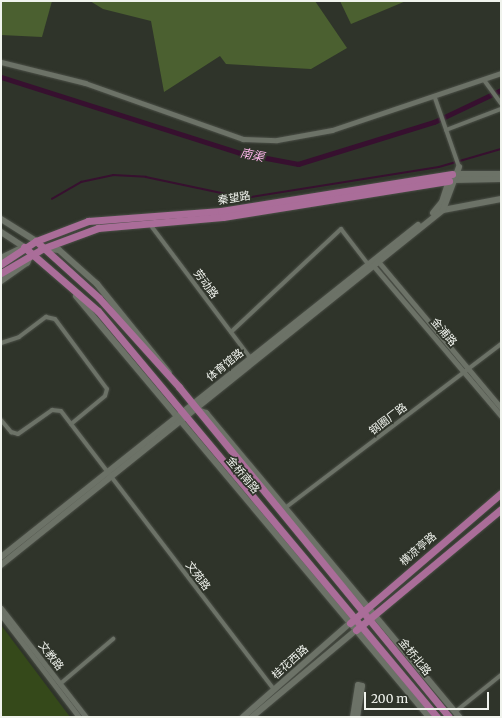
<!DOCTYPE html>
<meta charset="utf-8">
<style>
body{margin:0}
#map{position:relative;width:502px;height:718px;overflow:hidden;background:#2f342a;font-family:Merriweather,"Noto Sans SC",serif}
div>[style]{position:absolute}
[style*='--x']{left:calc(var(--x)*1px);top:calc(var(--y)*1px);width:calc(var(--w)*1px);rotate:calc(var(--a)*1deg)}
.green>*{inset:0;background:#35491a}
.forest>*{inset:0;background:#4b6030}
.stream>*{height:1.5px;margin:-0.75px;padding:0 0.75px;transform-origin:0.75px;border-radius:0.75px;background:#37102f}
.canal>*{height:4.5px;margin:-2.25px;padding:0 2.25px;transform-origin:2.25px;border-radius:2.25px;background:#37102f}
.roads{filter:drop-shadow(0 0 1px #4b4f47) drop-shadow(0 0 1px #4b4f47)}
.minor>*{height:4px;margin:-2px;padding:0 2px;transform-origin:2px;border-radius:2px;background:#6c7267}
.tertiary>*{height:5px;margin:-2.5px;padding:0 2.5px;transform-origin:2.5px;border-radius:2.5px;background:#6c7267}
.secondary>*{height:6px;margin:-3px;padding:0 3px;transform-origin:3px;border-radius:3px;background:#6c7267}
.primary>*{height:7px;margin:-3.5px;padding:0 3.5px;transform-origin:3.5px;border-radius:3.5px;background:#aa6d99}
span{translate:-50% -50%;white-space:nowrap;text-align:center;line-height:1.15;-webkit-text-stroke:3.5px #2f342a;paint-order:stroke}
.street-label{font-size:11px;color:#f0f3ed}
.water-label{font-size:12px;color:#fdb5ea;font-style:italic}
.frame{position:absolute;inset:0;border:2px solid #f0f3ed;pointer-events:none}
.scale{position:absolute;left:364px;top:692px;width:125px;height:18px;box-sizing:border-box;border:2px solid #f0f3ed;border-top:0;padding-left:5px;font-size:12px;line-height:14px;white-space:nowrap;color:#f0f3ed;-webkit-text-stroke:3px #2f342a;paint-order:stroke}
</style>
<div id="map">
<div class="green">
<div style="clip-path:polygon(1px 625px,70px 717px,1px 717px)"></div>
</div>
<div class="forest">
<div style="clip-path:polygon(1px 1px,52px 1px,42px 37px,1px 35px)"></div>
<div style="clip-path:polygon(90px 1px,315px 1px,347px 48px,311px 69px,226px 64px,220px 56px,164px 92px,151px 21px,103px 9px)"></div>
<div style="clip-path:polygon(340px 1px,406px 1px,351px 24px)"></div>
</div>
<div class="stream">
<div style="--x:52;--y:199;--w:34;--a:-30"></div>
<div style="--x:81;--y:182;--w:33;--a:-12"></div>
<div style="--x:113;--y:175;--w:33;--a:3"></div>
<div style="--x:146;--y:177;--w:101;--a:12"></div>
<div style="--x:245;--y:198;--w:196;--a:-9.1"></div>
<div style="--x:439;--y:167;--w:65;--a:-16.2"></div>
</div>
<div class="canal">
<div style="--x:1;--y:77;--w:251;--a:17.6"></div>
<div style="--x:240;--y:153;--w:59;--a:10.7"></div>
<div style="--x:298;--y:164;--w:142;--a:-17.2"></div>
<div style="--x:434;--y:122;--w:74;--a:-25.5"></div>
</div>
<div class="roads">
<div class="minor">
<div style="--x:484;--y:80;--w:29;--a:54"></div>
<div style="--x:435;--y:98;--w:73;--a:70.8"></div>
<div style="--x:446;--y:130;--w:59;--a:-20.9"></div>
<div style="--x:149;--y:223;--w:171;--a:53.1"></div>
<div style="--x:231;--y:332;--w:151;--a:-43.1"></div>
<div style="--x:341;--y:229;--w:44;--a:52.4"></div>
<div style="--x:1;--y:343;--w:19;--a:-18"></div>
<div style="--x:19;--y:337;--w:34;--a:-37"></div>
<div style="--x:46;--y:317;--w:9;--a:13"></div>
<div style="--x:55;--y:319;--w:87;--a:53.4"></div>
<div style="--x:107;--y:389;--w:7;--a:106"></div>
<div style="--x:105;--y:396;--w:44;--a:140.5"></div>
<div style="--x:1;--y:420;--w:16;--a:50"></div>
<div style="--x:11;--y:432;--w:7;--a:16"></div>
<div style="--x:18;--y:434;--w:42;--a:-35.2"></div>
<div style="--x:52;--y:410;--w:9;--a:6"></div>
<div style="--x:61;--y:411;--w:351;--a:52.6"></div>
<div style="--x:285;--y:508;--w:271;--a:-37.2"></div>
<div style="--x:60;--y:684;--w:70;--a:-40.3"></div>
<div style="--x:455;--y:712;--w:59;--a:-38.8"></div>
</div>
<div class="tertiary">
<div style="--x:1;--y:62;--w:87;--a:14"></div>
<div style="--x:85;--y:83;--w:168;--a:19.5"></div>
<div style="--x:243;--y:139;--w:34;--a:2"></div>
<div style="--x:277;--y:140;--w:56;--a:-10.3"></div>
<div style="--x:332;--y:130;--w:178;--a:-18.6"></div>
<div style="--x:377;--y:260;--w:193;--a:50"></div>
<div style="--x:371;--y:263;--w:201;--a:49.6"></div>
<div style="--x:1;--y:608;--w:138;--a:52.1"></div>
<div style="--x:1;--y:615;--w:128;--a:52.6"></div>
</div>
<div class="secondary">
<div style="--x:455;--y:174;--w:46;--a:0"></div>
<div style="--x:453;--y:180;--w:48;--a:-1.2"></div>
<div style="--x:443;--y:210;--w:59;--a:-10.7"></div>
<div style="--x:433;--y:213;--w:14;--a:-51"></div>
<div style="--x:442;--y:202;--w:25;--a:-72"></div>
<div style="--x:1;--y:219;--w:41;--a:32.2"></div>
<div style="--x:1;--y:232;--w:27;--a:33"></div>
<div style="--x:44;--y:248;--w:15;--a:8"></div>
<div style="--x:59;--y:250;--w:51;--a:41.8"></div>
<div style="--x:97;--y:284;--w:114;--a:51"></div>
<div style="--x:1;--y:258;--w:25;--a:-26"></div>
<div style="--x:1;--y:281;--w:32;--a:-35"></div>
<div style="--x:27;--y:263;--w:9;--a:-63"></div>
<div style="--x:76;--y:296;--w:549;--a:50.02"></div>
<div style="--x:198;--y:410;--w:9;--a:21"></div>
<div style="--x:206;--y:413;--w:396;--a:50.2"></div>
<div style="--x:1;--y:557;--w:533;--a:-38.53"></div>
<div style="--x:1;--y:565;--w:567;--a:-38.77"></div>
<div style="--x:443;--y:210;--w:46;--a:-69.6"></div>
<div style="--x:243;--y:717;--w:142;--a:-41.3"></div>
<div style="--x:252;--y:717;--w:136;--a:-39.9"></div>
<div style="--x:353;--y:717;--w:32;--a:-81"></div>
<div style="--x:358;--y:685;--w:4;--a:14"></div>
<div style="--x:362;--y:686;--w:31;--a:99"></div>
</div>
<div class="primary">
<div style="--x:36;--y:241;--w:85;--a:42.1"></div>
<div style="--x:99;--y:298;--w:120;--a:48"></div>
<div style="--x:179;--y:387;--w:426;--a:50.7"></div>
<div style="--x:24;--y:247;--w:98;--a:40.9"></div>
<div style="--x:98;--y:311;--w:529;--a:50.14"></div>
<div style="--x:1;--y:264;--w:42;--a:-33.3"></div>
<div style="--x:36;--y:241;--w:56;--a:-21"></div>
<div style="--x:88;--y:221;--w:133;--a:-4.3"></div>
<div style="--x:221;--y:211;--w:234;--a:-9.1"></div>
<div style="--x:1;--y:273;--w:50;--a:-30.2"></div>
<div style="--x:44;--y:248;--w:58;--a:-20.3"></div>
<div style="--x:98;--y:228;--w:125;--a:-5"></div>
<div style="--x:223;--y:217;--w:229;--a:-9.1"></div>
<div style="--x:350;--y:623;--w:199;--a:-40.7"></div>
<div style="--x:356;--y:630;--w:189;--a:-39.8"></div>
</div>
</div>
<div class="street-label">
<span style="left:234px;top:198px;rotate:-9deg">秦望路</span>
<span style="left:206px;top:284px;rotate:53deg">劳动路</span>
<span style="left:444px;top:332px;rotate:49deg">金浦路</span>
<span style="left:225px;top:365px;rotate:-39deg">体育馆路</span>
<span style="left:388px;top:419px;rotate:-37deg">钢圈厂路</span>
<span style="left:243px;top:475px;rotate:50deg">金桥南路</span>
<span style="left:418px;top:549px;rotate:-41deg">横凉亭路</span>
<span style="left:198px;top:576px;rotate:53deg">文苑路</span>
<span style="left:51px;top:656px;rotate:52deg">文教路</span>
<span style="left:415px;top:657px;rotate:51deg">金桥北路</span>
<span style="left:290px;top:662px;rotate:-42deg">桂花西路</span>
</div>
<div class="water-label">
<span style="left:252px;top:155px;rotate:12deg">南渠</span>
</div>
<div class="frame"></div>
<div class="scale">200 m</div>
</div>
